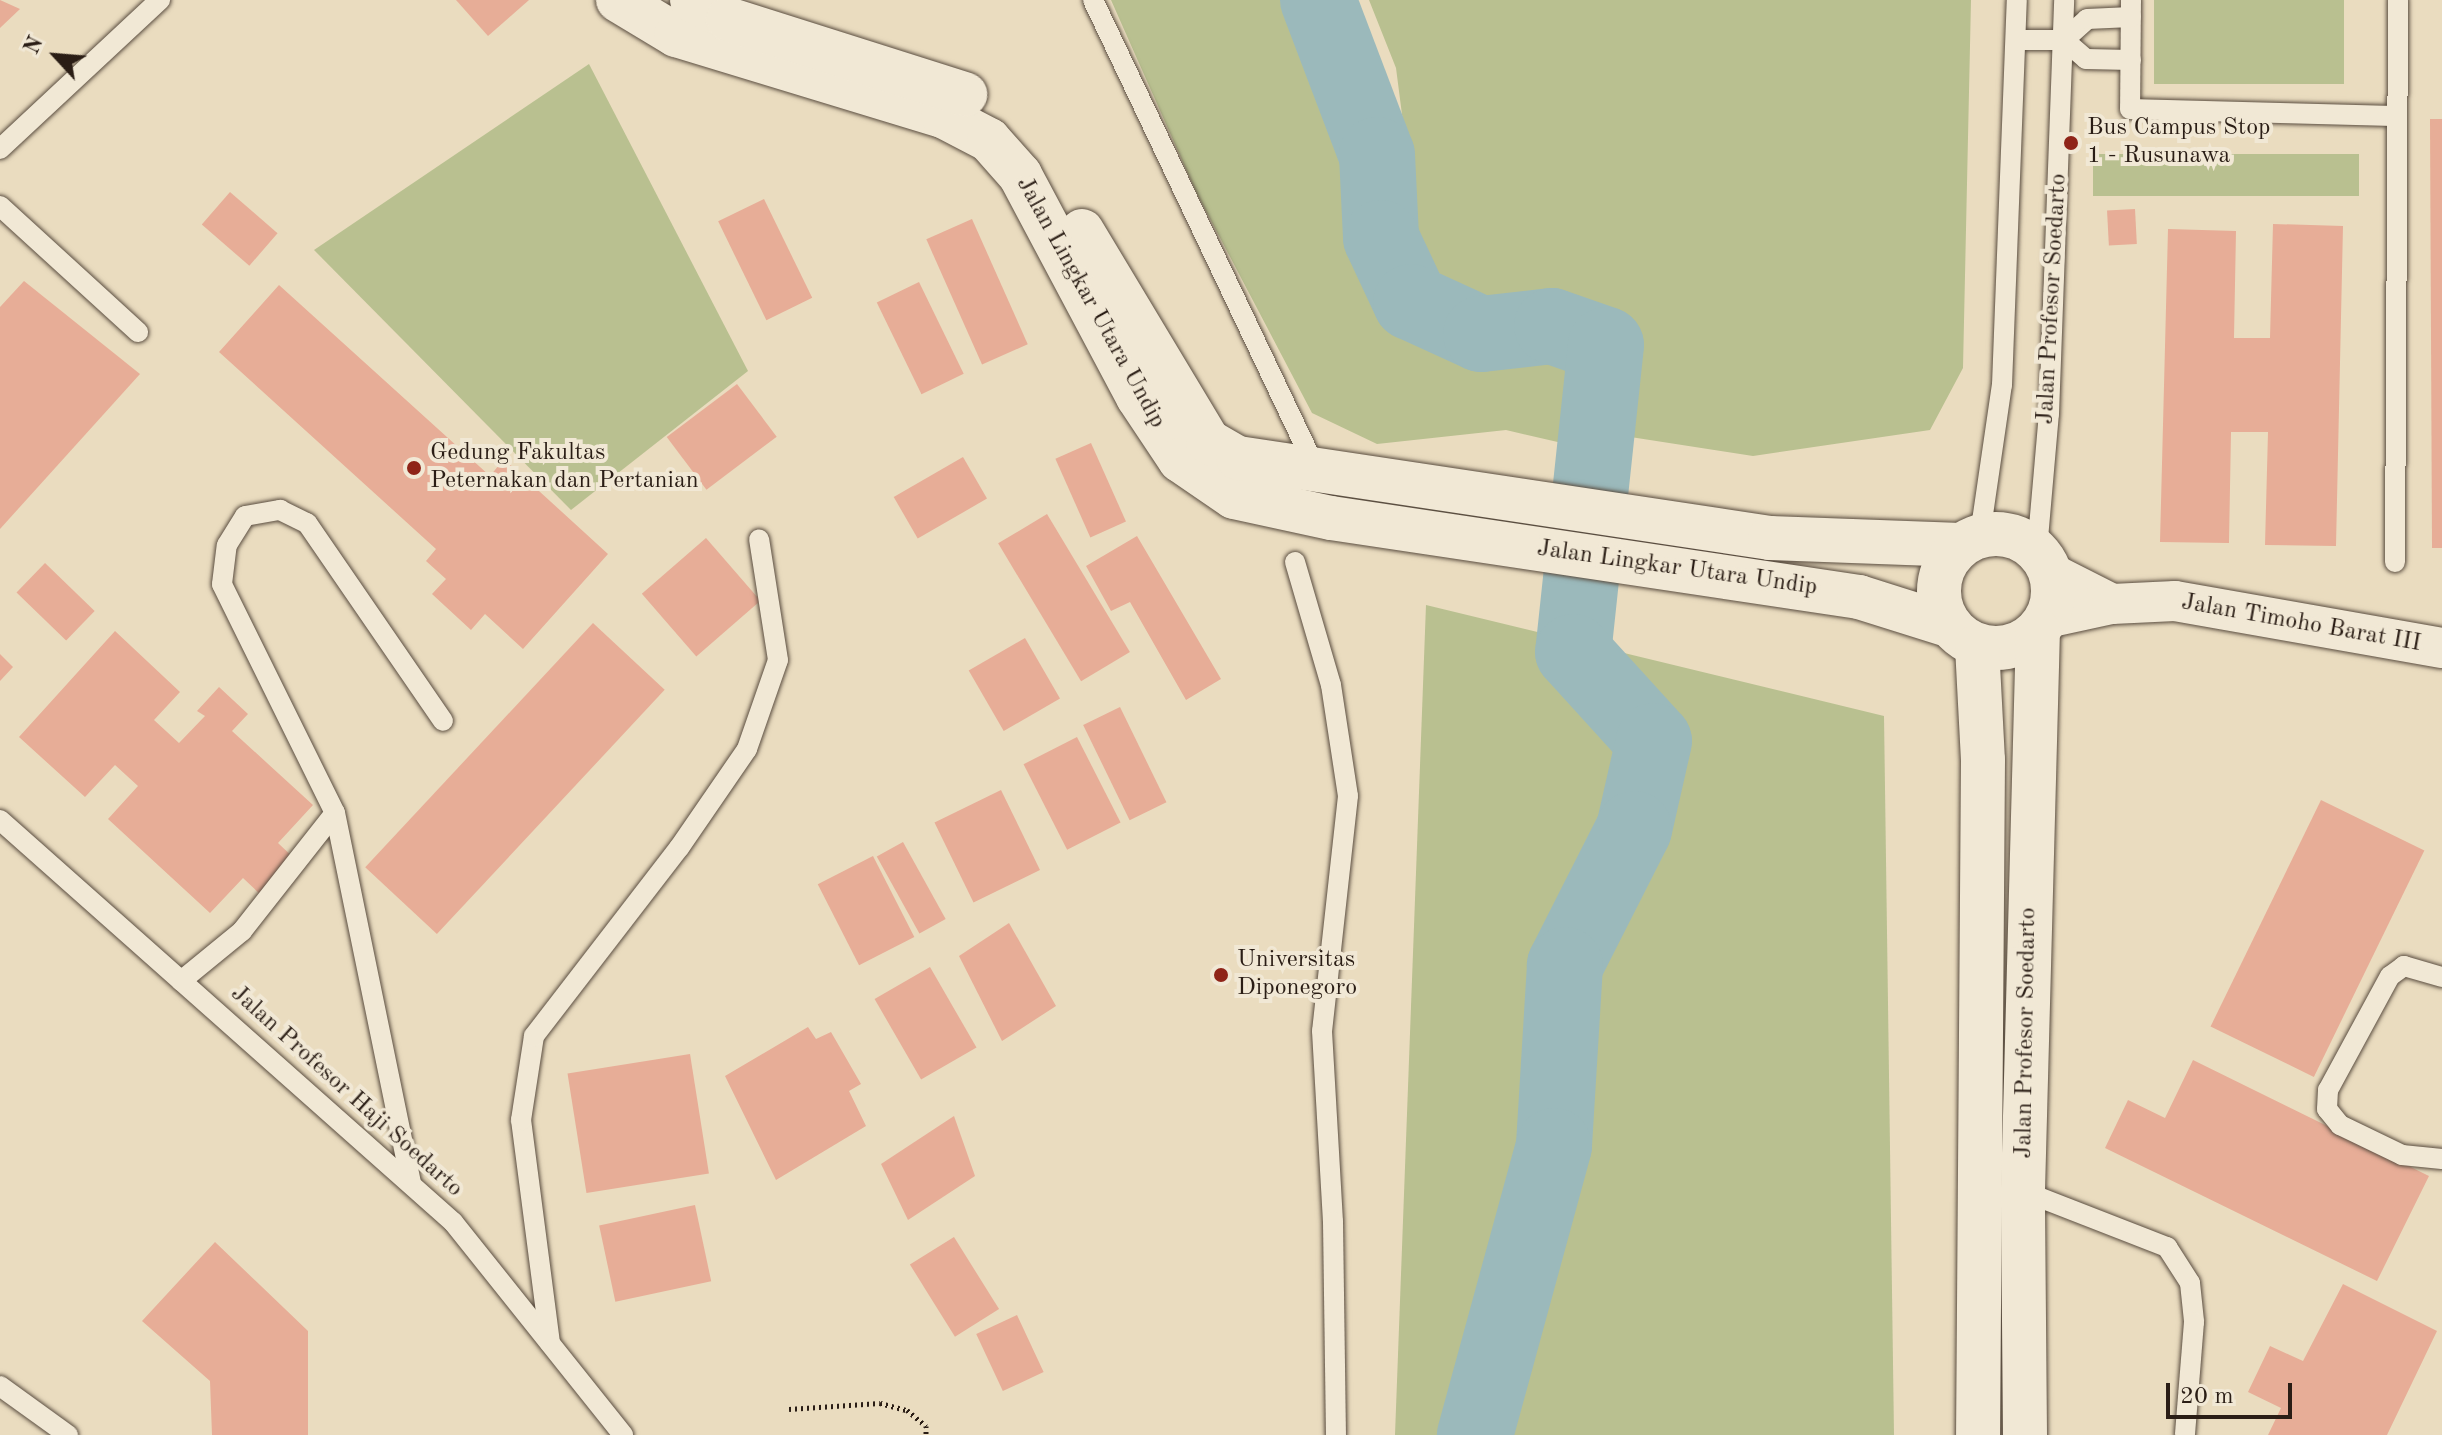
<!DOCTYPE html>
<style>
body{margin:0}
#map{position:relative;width:2442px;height:1435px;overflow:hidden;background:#eadcbf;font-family:"Old Standard TT",serif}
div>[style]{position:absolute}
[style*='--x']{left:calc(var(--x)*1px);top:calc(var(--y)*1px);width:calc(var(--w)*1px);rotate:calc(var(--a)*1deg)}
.green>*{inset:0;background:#b9c090;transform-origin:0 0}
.river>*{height:76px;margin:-38px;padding:0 38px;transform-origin:38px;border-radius:38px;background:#9bb9bb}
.building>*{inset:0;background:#e7ad97;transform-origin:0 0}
.path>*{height:5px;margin-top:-2.5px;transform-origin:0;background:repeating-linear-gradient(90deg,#2a1d15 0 2px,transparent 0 6px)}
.roads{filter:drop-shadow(0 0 2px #5a4d40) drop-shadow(0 0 2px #5a4d40)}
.service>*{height:20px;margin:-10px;padding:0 10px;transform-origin:10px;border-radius:10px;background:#f1e8d5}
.minor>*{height:40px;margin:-20px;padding:0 20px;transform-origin:20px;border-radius:20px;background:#f1e8d5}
.tertiary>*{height:44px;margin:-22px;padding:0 22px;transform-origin:22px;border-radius:22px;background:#f1e8d5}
.tertiary>.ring{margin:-22px;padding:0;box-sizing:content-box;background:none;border:44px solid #f1e8d5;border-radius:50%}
.dots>*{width:22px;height:22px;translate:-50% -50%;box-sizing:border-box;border:4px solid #f1e8d5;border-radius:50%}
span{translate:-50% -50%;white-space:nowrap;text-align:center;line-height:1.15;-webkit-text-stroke:8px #f1e8d5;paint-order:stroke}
.poi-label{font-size:24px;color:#2a1d15}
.left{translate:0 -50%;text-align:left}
.street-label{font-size:24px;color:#2a1d15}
.north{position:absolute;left:16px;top:16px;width:80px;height:80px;-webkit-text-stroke:6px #f1e8d5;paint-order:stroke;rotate:296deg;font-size:22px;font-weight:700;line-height:32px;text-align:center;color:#2a1d15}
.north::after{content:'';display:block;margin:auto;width:28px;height:36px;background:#2a1d15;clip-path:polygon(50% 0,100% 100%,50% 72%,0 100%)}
.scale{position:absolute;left:2166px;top:1383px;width:126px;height:36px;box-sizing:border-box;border:4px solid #2a1d15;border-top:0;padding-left:10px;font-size:24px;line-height:28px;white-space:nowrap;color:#2a1d15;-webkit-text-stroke:6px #f1e8d5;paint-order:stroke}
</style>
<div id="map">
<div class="green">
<div style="clip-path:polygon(1111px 0,1293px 0,1346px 152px,1358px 236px,1395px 309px,1502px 357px,1575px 357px,1575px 446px,1506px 430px,1377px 444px,1312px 413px,1197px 194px)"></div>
<div style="clip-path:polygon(1369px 0,1971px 0,1963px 368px,1930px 430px,1753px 456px,1624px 436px,1631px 329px,1548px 303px,1477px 309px,1407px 243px,1408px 161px,1396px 68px)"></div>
<div style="left:2154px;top:0;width:190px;height:84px"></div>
<div style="clip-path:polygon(589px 64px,748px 371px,571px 510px,314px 250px)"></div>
<div style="left:2093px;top:154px;width:266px;height:42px"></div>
<div style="clip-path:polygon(1426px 605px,1884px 716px,1894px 1435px,1395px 1435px)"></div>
</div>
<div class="river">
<div style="--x:1318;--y:0;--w:166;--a:69.2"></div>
<div style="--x:1377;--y:155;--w:83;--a:87.2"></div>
<div style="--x:1381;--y:238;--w:71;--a:64.9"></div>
<div style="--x:1411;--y:302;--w:77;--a:24.6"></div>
<div style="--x:1481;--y:334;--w:71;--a:-6.4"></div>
<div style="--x:1552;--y:326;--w:57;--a:19.4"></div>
<div style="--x:1606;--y:345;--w:309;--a:96.1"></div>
<div style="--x:1573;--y:652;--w:120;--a:47.7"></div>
<div style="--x:1654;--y:741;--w:90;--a:102.8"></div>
<div style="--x:1634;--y:829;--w:153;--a:116.9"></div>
<div style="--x:1565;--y:965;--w:181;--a:93.5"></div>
<div style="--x:1554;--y:1146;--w:300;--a:105.3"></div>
</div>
<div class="building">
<div style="clip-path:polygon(0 0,20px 9px,0 28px)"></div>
<div style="clip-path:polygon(456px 0,529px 0,488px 36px)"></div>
<div style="clip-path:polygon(2430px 119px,2442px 119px,2442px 548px,2432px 548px)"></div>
<div style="left:230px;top:192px;width:63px;height:43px;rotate:41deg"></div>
<div style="left:764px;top:199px;width:110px;height:51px;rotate:64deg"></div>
<div style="left:2135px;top:209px;width:35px;height:28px;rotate:87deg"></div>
<div style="left:972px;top:219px;width:137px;height:50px;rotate:66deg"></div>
<div style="clip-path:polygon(2273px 224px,2343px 226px,2336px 546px,2265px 545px,2268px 432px,2231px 432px,2229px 543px,2160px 542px,2168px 229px,2236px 231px,2234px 338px,2270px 338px)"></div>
<div style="clip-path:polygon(24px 281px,140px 374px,0 529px,0 307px)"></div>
<div style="left:919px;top:282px;width:102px;height:47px;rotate:64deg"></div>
<div style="clip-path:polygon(279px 285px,490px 476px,504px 459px,608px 554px,523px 649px,485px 614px,471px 630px,432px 594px,446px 579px,426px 561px,436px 549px,219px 352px)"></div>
<div style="left:737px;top:384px;width:66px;height:88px;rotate:53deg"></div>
<div style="left:1091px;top:443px;width:86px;height:39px;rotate:66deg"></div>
<div style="left:963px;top:457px;width:48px;height:80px;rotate:60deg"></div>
<div style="left:1047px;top:514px;width:161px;height:57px;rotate:59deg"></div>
<div style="clip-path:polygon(1137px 536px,1221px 679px,1186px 700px,1130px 602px,1111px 611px,1086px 566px)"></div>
<div style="left:706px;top:538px;width:83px;height:85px;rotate:49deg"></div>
<div style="left:45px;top:563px;width:69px;height:41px;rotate:44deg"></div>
<div style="left:593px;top:623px;width:98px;height:334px;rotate:43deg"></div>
<div style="clip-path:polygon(115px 631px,180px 692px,154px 720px,179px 743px,205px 716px,197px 711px,219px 687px,248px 714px,232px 731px,313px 805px,278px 843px,296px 860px,263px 897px,243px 878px,210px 913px,108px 819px,138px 786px,115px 765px,85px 797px,19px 737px)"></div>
<div style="left:1025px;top:638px;width:70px;height:65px;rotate:60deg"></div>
<div style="clip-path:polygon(0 654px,13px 667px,0 681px)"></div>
<div style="left:1120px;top:707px;width:106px;height:41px;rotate:64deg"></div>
<div style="left:1077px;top:737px;width:96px;height:60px;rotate:63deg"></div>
<div style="left:1001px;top:790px;width:89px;height:74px;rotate:64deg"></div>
<div style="left:2321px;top:800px;width:115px;height:252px;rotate:26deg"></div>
<div style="left:903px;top:842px;width:88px;height:30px;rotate:61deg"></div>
<div style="left:873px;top:856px;width:91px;height:62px;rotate:63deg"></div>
<div style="clip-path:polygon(1009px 923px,1056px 1006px,1002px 1041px,959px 956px)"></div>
<div style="left:930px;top:967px;width:93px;height:64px;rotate:60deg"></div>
<div style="clip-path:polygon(808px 1027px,816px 1039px,831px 1032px,861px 1084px,849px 1091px,866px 1126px,776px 1180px,725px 1076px)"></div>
<div style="left:690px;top:1054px;width:121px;height:124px;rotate:81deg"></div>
<div style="clip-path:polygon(2193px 1060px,2429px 1176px,2377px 1281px,2105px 1148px,2128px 1100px,2165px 1118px)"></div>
<div style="clip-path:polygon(954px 1116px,975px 1176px,908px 1220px,881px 1164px)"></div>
<div style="left:695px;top:1205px;width:78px;height:98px;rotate:78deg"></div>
<div style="left:954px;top:1237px;width:85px;height:52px;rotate:58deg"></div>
<div style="clip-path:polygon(215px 1242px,308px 1331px,308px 1435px,212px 1435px,210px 1381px,142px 1321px)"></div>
<div style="clip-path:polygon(2343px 1284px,2437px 1331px,2387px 1435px,2268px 1435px,2281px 1408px,2248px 1392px,2270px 1346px,2303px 1361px)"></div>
<div style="left:1017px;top:1315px;width:63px;height:45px;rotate:65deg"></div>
</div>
<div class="path">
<div style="--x:789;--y:1409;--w:91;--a:-3.8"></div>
<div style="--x:880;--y:1403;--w:28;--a:15"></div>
<div style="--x:907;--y:1410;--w:25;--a:40"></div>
<div style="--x:926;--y:1426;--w:9;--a:90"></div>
</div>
<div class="roads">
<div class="service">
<div style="--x:1093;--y:0;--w:519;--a:64.57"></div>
<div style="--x:2131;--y:0;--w:109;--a:90.5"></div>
<div style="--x:2130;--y:109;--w:263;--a:1.5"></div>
<div style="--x:2017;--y:40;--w:47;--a:0"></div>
<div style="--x:2131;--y:60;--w:45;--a:-178.7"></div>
<div style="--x:2086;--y:59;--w:29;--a:-139"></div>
<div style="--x:2064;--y:40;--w:31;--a:-42"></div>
<div style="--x:2087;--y:19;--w:44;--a:-2.6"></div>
<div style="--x:0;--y:149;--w:219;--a:-43"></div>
<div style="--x:0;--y:206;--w:187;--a:42.4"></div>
<div style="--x:1980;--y:535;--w:152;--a:-81.7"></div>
<div style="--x:2002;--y:385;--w:385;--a:-87.8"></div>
<div style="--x:2037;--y:550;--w:137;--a:-85"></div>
<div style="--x:2049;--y:414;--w:414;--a:-87.9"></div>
<div style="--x:1295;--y:562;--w:128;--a:73.7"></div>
<div style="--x:1331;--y:685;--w:112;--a:81.3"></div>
<div style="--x:1348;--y:796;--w:236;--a:96.3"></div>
<div style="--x:1322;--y:1031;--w:191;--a:86.7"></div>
<div style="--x:1333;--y:1222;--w:213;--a:89.2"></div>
<div style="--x:2395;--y:562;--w:562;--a:-89.69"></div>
<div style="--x:0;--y:820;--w:606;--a:41.59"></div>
<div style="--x:453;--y:1222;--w:273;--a:51.4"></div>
<div style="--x:2442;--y:977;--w:40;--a:-164"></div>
<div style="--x:2404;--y:966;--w:17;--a:144"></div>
<div style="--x:2390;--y:976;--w:130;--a:118.5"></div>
<div style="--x:2328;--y:1090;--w:19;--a:93"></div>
<div style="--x:2327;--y:1109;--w:21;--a:51"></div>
<div style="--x:2340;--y:1125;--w:69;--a:25.8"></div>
<div style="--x:2402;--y:1155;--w:40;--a:5.7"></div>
<div style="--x:181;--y:981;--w:79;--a:-39.3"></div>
<div style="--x:242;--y:931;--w:150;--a:-51.8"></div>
<div style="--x:411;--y:1183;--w:378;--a:-101.6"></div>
<div style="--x:335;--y:813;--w:255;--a:-116.3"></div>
<div style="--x:222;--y:584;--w:39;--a:-83"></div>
<div style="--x:227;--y:545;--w:34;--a:-58"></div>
<div style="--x:245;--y:516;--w:36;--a:-10"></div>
<div style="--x:280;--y:510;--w:30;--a:26"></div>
<div style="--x:307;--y:523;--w:240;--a:55.5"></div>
<div style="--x:2023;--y:1191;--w:155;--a:21.3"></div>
<div style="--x:2167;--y:1247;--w:43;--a:57.4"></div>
<div style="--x:2190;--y:1283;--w:39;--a:84"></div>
<div style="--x:2194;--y:1322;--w:113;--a:94.6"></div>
<div style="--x:550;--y:1343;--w:225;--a:-97.4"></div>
<div style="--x:521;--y:1120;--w:85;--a:-81.2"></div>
<div style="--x:534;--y:1036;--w:237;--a:-52.4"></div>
<div style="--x:679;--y:848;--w:120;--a:-55.5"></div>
<div style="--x:747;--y:749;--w:94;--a:-70.8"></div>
<div style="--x:778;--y:660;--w:122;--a:-98.9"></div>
<div style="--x:0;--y:1386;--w:84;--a:35.8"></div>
</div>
<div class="minor">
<div style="--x:2051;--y:573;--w:68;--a:26.9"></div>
<div style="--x:2047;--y:618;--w:66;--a:-12.2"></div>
<div style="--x:2112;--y:604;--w:63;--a:-2.7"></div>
<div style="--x:2175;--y:601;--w:271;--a:10"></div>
</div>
<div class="tertiary">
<div style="--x:618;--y:0;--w:68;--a:31.1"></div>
<div style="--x:676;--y:35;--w:279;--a:16.9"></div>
<div style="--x:943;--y:116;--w:52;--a:27.6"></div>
<div style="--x:989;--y:140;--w:47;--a:48.5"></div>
<div style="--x:1020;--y:175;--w:251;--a:62"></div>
<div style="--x:1138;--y:397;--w:76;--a:56.3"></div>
<div style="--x:1180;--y:460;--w:65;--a:34.4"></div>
<div style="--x:1234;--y:497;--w:99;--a:12.2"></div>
<div style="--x:1331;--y:518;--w:534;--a:8.51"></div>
<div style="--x:1859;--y:597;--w:96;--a:17.5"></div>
<div style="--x:692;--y:0;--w:41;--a:27.8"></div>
<div style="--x:728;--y:19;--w:249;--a:17.6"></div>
<div style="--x:1082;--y:231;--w:245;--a:59"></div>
<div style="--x:1208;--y:441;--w:34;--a:30"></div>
<div style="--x:1238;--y:458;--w:538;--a:8.55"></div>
<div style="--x:1770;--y:538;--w:191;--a:2.1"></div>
<div class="ring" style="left:1939px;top:534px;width:70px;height:70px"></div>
<div style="--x:1977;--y:646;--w:114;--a:87"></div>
<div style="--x:1983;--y:760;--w:675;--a:90.42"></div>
<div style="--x:2025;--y:1435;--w:244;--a:-90.5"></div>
<div style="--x:2023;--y:1191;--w:561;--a:-88.47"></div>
</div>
</div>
<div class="dots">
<div style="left:2071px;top:143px;background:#8f2418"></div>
<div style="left:414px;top:468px;background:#8f2418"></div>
<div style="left:1221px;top:975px;background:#8f2418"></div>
</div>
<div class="poi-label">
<span class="left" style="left:2087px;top:143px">Bus Campus Stop<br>1 - Rusunawa</span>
<span class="left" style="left:430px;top:468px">Gedung Fakultas<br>Peternakan dan Pertanian</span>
<span class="left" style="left:1237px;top:975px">Universitas<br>Diponegoro</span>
</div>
<div class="street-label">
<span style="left:2053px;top:299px;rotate:-87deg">Jalan Profesor Soedarto</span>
<span style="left:1090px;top:303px;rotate:61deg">Jalan Lingkar Utara Undip</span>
<span style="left:1677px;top:569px;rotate:8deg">Jalan Lingkar Utara Undip</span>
<span style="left:2301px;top:624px;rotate:10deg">Jalan Timoho Barat III</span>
<span style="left:2027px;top:1033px;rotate:-89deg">Jalan Profesor Soedarto</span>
<span style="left:346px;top:1092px;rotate:42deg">Jalan Profesor Haji Soedarto</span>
</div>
<div class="north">N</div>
<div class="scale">20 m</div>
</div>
